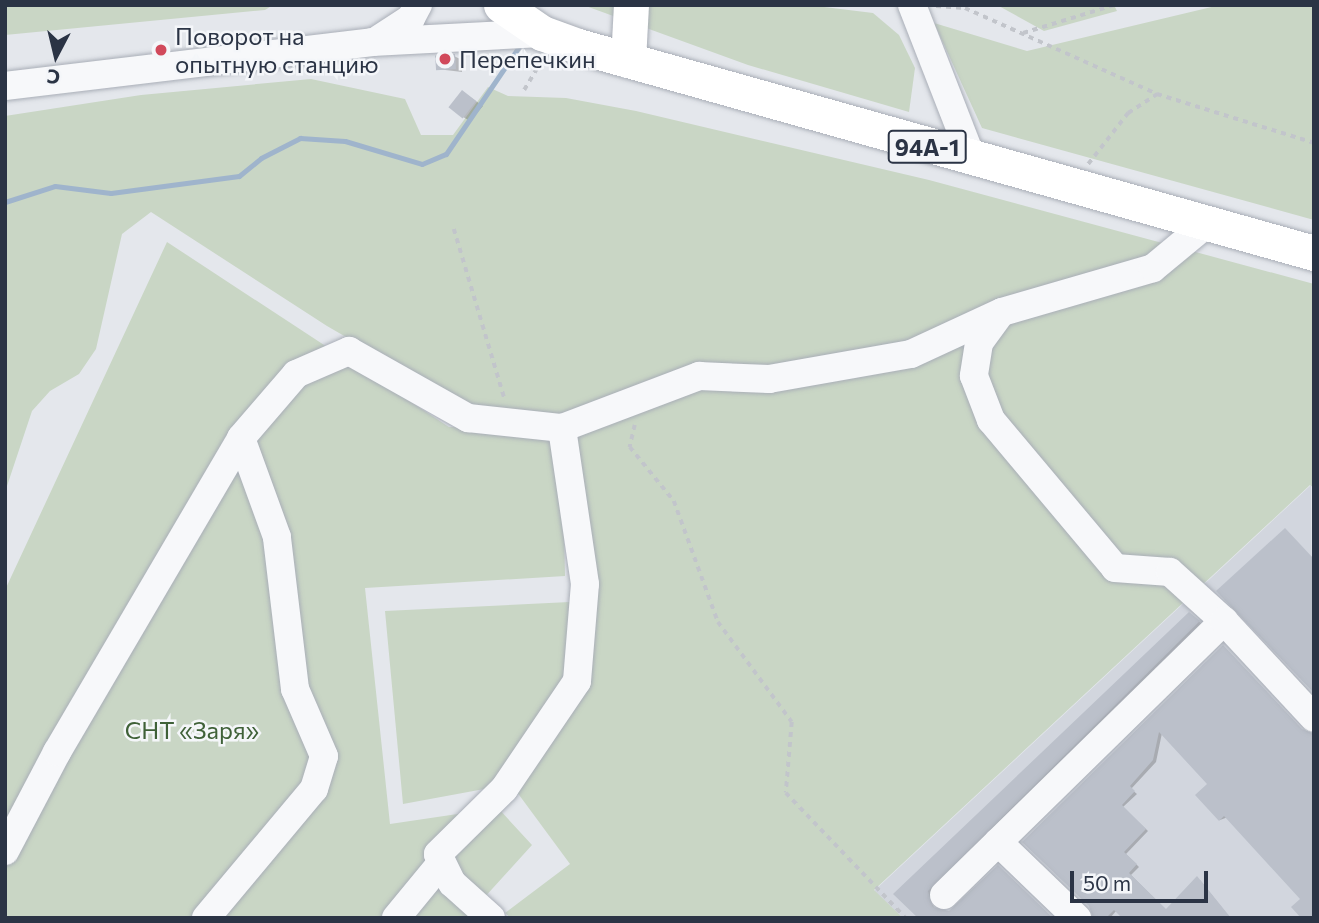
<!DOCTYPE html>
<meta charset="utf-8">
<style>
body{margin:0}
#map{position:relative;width:1319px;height:923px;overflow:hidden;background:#e4e7ec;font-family:Commissioner,sans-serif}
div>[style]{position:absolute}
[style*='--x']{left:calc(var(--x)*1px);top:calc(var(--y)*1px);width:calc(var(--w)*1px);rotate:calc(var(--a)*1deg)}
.built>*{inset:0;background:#d2d6de}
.green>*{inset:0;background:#c9d6c5}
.shadow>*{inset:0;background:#0003}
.stream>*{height:5px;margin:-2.5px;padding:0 2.5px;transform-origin:2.5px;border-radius:2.5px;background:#9fb4cc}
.building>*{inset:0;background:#bbc0ca;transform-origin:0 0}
.path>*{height:3.5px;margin-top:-1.75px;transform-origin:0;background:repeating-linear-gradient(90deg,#c2c5cb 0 5px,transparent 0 10px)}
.roads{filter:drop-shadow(0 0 2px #a9aeb7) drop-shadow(0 0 2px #a9aeb7)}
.minor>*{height:28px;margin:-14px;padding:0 14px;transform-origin:14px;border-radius:14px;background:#f7f8fa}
.major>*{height:35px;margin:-17.5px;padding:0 17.5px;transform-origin:17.5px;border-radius:17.5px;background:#fff}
.dots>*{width:19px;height:19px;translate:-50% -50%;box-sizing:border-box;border:4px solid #f4f6f9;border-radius:50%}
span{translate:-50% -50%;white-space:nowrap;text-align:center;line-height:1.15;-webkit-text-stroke:5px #f4f6f9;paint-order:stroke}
.shield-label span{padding:2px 5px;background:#f4f6f9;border:2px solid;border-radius:5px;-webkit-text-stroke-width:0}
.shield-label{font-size:23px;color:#2b3445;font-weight:700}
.poi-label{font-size:24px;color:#2b3445}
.left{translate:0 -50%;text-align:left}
.park-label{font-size:24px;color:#3f6138}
.frame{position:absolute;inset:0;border:7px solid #2b3445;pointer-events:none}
.north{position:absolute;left:21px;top:21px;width:70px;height:70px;-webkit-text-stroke:5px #f4f6f9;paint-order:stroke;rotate:187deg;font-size:19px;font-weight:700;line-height:28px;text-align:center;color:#2b3445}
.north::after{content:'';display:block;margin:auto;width:24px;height:32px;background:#2b3445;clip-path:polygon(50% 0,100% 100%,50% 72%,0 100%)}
.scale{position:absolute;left:1070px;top:871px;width:138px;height:32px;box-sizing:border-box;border:4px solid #2b3445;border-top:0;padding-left:9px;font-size:21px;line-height:24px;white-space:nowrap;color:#2b3445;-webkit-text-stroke:5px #f4f6f9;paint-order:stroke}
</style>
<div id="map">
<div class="built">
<div style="clip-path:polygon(1311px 485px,1314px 918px,903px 918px,874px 891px)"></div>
</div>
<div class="green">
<div style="clip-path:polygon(5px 5px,273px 5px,265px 10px,5px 35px)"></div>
<div style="clip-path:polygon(583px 5px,808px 5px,873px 13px,899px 35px,915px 68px,909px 112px,748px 65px)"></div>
<div style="clip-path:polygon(997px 5px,1114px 5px,1117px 11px,1044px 31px)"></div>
<div style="clip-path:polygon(1220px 5px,1314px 5px,1314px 220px,982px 128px,934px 23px,1027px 51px)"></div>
<div style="clip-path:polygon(311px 79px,405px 99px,421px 135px,453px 135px,488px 87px,508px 96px,566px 98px,636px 111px,929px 180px,1314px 284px,1314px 488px,1310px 485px,874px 890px,903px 918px,511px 918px,505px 913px,570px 864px,511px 784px,403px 804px,385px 611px,590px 601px,572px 423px,462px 404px,327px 326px,151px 212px,122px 234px,96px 349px,79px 374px,50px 391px,32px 411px,5px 492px,5px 116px,141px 95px)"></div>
<div style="clip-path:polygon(167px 242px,449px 427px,562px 428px,565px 576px,365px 588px,390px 824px,498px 808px,532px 845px,473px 910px,481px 918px,5px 918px,5px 590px)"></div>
</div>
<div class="shadow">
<div style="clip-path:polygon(454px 56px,462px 60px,462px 72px,437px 69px)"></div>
<div style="clip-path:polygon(463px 92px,483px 106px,470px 121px,463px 117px)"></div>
<div style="clip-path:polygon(1192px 616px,1202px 624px,935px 885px,930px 901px,935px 909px,948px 913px,1052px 918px,921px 918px,896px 894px)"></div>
<div style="clip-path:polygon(1224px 647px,1304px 732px,1303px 900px,1228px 817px,1220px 820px,1209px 785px,1162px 733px,1156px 762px,1131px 789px,1137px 794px,1123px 807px,1148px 831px,1126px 854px,1139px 867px,1131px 875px,1166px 910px,1200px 880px,1230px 918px,1117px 910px,1110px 918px,1094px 918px,1091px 906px,1024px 842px)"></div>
</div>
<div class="stream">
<div style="--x:5;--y:202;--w:52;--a:-17.7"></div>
<div style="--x:55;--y:186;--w:56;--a:7.1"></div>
<div style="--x:111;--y:193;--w:129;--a:-7.6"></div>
<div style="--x:239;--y:176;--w:28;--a:-39"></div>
<div style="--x:261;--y:158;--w:44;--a:-27.1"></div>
<div style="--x:300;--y:138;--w:45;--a:3.8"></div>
<div style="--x:345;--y:141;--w:80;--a:16.6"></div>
<div style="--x:422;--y:164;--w:26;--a:-23"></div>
<div style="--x:446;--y:154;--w:128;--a:-55.8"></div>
</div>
<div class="building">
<div style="left:455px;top:54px;width:15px;height:20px;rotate:86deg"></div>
<div style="left:462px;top:90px;width:18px;height:22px;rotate:38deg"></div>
<div style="clip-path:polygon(1285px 528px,1314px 559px,1314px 693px,1216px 591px)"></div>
<div style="clip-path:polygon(1189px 612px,1200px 621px,928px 891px,933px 907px,949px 911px,998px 865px,1053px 918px,918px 918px,893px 894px)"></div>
<div style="clip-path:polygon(1223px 645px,1302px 729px,1314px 734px,1314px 918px,1301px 918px,1291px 907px,1300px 899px,1224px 816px,1219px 821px,1195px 795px,1207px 784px,1159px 732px,1153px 760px,1130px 786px,1135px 791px,1122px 805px,1146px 829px,1124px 852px,1137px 864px,1129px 873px,1166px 909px,1197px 876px,1231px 918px,1122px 918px,1114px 910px,1106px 918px,1093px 918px,1089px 906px,1022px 842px)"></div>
</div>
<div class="path">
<div style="--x:936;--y:6;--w:29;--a:4"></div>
<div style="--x:965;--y:8;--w:210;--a:24.1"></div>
<div style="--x:1157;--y:94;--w:164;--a:17.3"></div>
<div style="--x:1023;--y:33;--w:95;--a:-17.1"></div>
<div style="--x:524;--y:90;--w:29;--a:-59"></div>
<div style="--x:539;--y:65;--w:8;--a:-23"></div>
<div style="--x:1088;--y:164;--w:65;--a:-51.9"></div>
<div style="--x:1128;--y:113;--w:35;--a:-33"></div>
<div style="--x:454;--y:229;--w:178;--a:73.4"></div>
<div style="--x:635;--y:425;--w:23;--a:103"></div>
<div style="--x:630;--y:447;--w:70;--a:50.8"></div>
<div style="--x:674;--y:501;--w:129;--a:70"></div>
<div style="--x:718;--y:622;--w:124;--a:53.5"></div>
<div style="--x:792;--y:722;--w:71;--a:94.8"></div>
<div style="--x:786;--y:793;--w:173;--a:46.2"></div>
</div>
<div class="roads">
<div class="minor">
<div style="--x:912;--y:5;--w:165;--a:68.7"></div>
<div style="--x:379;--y:39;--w:38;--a:-33"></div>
<div style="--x:411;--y:18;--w:15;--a:-62"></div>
<div style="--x:5;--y:86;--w:370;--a:-6.8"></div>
<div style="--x:372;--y:42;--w:170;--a:-3"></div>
<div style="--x:1000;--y:314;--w:36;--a:126"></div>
<div style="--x:979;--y:343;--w:33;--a:99"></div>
<div style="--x:974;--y:376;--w:47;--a:68.9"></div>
<div style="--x:991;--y:420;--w:193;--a:50"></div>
<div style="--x:1115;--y:568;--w:55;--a:4.2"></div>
<div style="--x:1170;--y:572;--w:73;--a:42.2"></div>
<div style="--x:998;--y:842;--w:110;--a:43.9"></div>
<div style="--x:5;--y:851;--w:112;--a:-62.3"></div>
<div style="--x:57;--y:752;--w:364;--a:-59.6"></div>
<div style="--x:241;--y:438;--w:84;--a:-49.3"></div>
<div style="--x:296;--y:374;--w:58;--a:-23.5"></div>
<div style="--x:349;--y:351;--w:137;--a:29.4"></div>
<div style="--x:468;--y:418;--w:95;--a:6.1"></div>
<div style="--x:562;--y:428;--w:147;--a:-20.8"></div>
<div style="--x:699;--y:376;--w:70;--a:2.5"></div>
<div style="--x:769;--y:379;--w:144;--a:-10"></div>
<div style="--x:911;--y:354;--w:100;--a:-24.8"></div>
<div style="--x:1002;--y:312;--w:157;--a:-16.2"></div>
<div style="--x:1153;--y:268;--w:67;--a:-39.6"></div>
<div style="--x:944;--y:895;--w:392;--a:-44.4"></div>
<div style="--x:1224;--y:621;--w:132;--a:47.1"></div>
<div style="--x:206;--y:918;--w:168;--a:-50.1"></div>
<div style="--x:314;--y:789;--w:34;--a:-73"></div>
<div style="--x:324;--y:756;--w:73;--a:-113.4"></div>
<div style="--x:295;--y:689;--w:153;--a:-96.8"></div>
<div style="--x:277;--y:537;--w:105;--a:-110"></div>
<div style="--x:396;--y:918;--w:72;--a:-50.6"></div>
<div style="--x:491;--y:918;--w:52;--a:-138.1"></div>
<div style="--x:452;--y:883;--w:32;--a:-116"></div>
<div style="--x:438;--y:854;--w:93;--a:-44.6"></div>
<div style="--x:504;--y:789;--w:130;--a:-55.9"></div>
<div style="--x:577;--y:681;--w:97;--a:-85.3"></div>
<div style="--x:585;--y:584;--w:158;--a:-98.4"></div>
</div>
<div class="major">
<div style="--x:501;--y:5;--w:50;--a:34.3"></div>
<div style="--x:542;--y:33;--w:38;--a:20"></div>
<div style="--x:578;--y:46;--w:765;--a:15.71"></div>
<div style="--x:628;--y:60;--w:55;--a:-86.9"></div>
</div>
</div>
<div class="dots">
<div style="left:161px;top:50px;background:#d1495b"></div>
<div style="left:445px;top:59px;background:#d1495b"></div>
</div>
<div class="shield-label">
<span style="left:927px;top:147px">94А-1</span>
</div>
<div class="poi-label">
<span class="left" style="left:175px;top:50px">Поворот на<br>опытную станцию</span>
<span class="left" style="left:459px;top:59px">Перепечкин</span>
</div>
<div class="park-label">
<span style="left:192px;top:730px">СНТ «Заря»</span>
</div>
<div class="frame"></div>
<div class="north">С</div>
<div class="scale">50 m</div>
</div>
